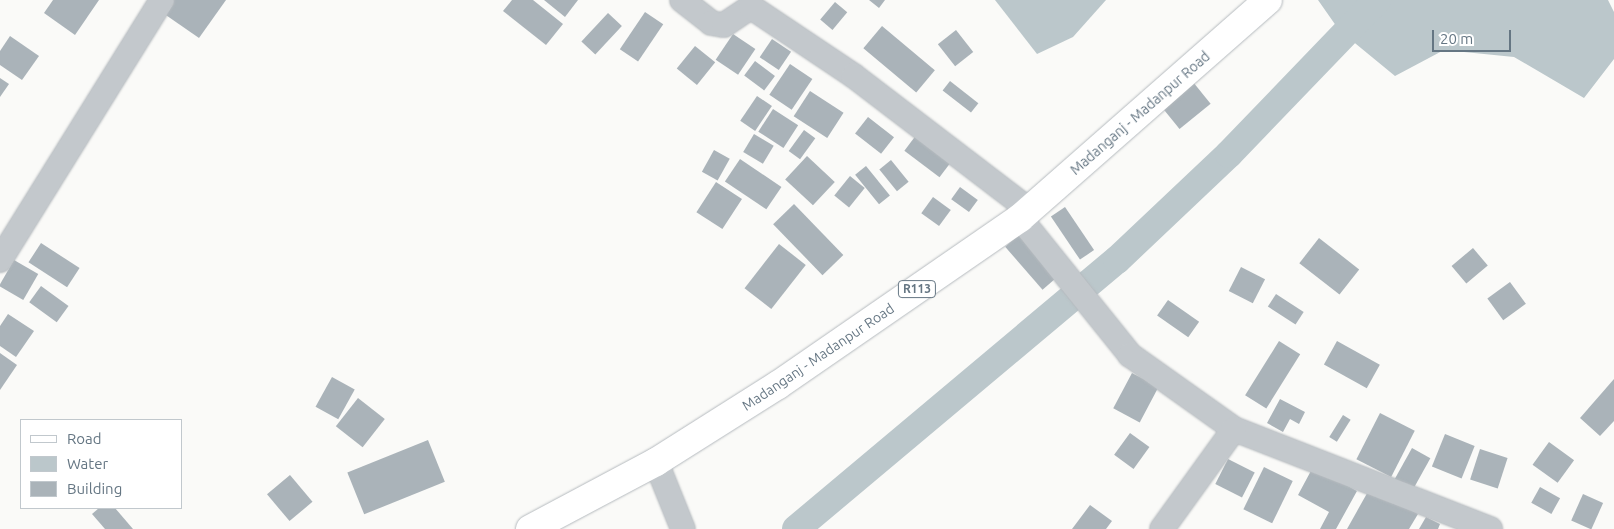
<!DOCTYPE html>
<style>
body{margin:0}
#map{position:relative;width:1614px;height:529px;overflow:hidden;background:#fafaf8;font-family:Ubuntu,sans-serif}
div>[style]{position:absolute}
[style*='--x']{left:calc(var(--x)*1px);top:calc(var(--y)*1px);width:calc(var(--w)*1px);rotate:calc(var(--a)*1deg)}
.water>*{inset:0;background:#bbc7cb}
.canal>*{height:28px;margin:-14px;padding:0 14px;transform-origin:14px;border-radius:14px;background:#bbc7cb}
.building>*{inset:0;background:#aab3b9;transform-origin:0 0}
.roads{filter:drop-shadow(0 0 1px #b5babe) drop-shadow(0 0 1px #b5babe)}
.minor>*{height:24px;margin:-12px;padding:0 12px;transform-origin:12px;border-radius:12px;background:#c3c8cc}
.primary>*{height:28px;margin:-14px;padding:0 14px;transform-origin:14px;border-radius:14px;background:#fff}
span{translate:-50% -50%;white-space:nowrap;text-align:center;line-height:1.15;-webkit-text-stroke:5px #fff;paint-order:stroke}
.shield-label span{padding:1px 4px;background:#fff;border:1px solid;border-radius:4px;-webkit-text-stroke-width:0}
.shield-label{font-size:12px;color:#657683;font-weight:700}
.street-label{font-size:14px;color:#657683}
.legend{position:absolute;left:20px;top:419px;width:162px;height:90px;box-sizing:border-box;background:#fff;border:1px solid #c1c8cd;margin:0;padding:6px 9px;list-style:none;font-size:15px;color:#657683}
.legend li{display:flex;align-items:center;gap:10px;height:25px}
.legend b{width:25px;border:1px solid #c1c8cd}
.scale{position:absolute;left:1432px;top:30px;width:79px;height:22px;box-sizing:border-box;border:2px solid #657683;border-top:0;padding-left:6px;font-size:15px;line-height:18px;white-space:nowrap;color:#657683;-webkit-text-stroke:4px #fff;paint-order:stroke}
</style>
<div id="map">
<div class="water">
<div style="clip-path:polygon(995px 0,1106px 0,1073px 37px,1037px 54px)"></div>
<div style="clip-path:polygon(1318px 0,1608px 0,1614px 12px,1614px 59px,1584px 98px,1514px 57px,1444px 50px,1395px 76px,1339px 30px)"></div>
</div>
<div class="canal">
<div style="--x:796;--y:529;--w:419;--a:-40"></div>
<div style="--x:1117;--y:260;--w:154;--a:-43.4"></div>
<div style="--x:1229;--y:154;--w:214;--a:-46.1"></div>
</div>
<div class="building">
<div style="clip-path:polygon(53px 0,99px 0,75px 35px,44px 13px)"></div>
<div style="clip-path:polygon(168px 0,226px 0,199px 38px,160px 11px)"></div>
<div style="clip-path:polygon(512px 0,533px 0,563px 24px,546px 45px,503px 11px)"></div>
<div style="clip-path:polygon(544px 0,578px 0,565px 17px)"></div>
<div style="clip-path:polygon(869px 0,885px 0,879px 8px)"></div>
<div style="left:835px;top:2px;width:16px;height:23px;rotate:40deg"></div>
<div style="left:645px;top:12px;width:22px;height:45px;rotate:34deg"></div>
<div style="left:608px;top:13px;width:19px;height:39px;rotate:43deg"></div>
<div style="left:882px;top:26px;width:69px;height:29px;rotate:40deg"></div>
<div style="left:956px;top:30px;width:28px;height:23px;rotate:52deg"></div>
<div style="left:733px;top:34px;width:27px;height:31px;rotate:34deg"></div>
<div style="clip-path:polygon(10px 36px,39px 56px,22px 80px,0 65px,0 51px)"></div>
<div style="left:772px;top:39px;width:23px;height:22px;rotate:34deg"></div>
<div style="left:695px;top:46px;width:26px;height:29px;rotate:39deg"></div>
<div style="left:755px;top:61px;width:25px;height:18px;rotate:37deg"></div>
<div style="left:790px;top:64px;width:27px;height:37px;rotate:34deg"></div>
<div style="clip-path:polygon(0 78px,9px 84px,0 97px)"></div>
<div style="left:950px;top:81px;width:36px;height:12px;rotate:38deg"></div>
<div style="left:1193px;top:82px;width:28px;height:40px;rotate:51deg"></div>
<div style="left:810px;top:91px;width:40px;height:30px;rotate:33deg"></div>
<div style="left:757px;top:96px;width:18px;height:30px;rotate:34deg"></div>
<div style="left:773px;top:109px;width:30px;height:27px;rotate:33deg"></div>
<div style="left:868px;top:117px;width:33px;height:21px;rotate:38deg"></div>
<div style="left:804px;top:130px;width:14px;height:26px;rotate:36deg"></div>
<div style="left:754px;top:134px;width:23px;height:21px;rotate:31deg"></div>
<div style="left:917px;top:134px;width:44px;height:21px;rotate:37deg"></div>
<div style="left:714px;top:150px;width:18px;height:25px;rotate:29deg"></div>
<div style="left:807px;top:156px;width:38px;height:32px;rotate:43deg"></div>
<div style="left:740px;top:159px;width:50px;height:27px;rotate:34deg"></div>
<div style="left:891px;top:160px;width:28px;height:15px;rotate:51deg"></div>
<div style="left:866px;top:166px;width:38px;height:14px;rotate:51deg"></div>
<div style="left:850px;top:176px;width:19px;height:25px;rotate:39deg"></div>
<div style="left:716px;top:182px;width:31px;height:36px;rotate:33deg"></div>
<div style="left:960px;top:187px;width:22px;height:15px;rotate:36deg"></div>
<div style="left:933px;top:197px;width:22px;height:20px;rotate:36deg"></div>
<div style="left:794px;top:204px;width:71px;height:29px;rotate:46deg"></div>
<div style="left:1065px;top:207px;width:52px;height:17px;rotate:56deg"></div>
<div style="left:1021px;top:233px;width:57px;height:21px;rotate:49deg"></div>
<div style="left:1319px;top:238px;width:51px;height:32px;rotate:38deg"></div>
<div style="left:41px;top:243px;width:46px;height:23px;rotate:33deg"></div>
<div style="left:779px;top:244px;width:34px;height:56px;rotate:38deg"></div>
<div style="left:1473px;top:248px;width:23px;height:28px;rotate:50deg"></div>
<div style="left:14px;top:260px;width:28px;height:30px;rotate:30deg"></div>
<div style="left:1241px;top:267px;width:27px;height:27px;rotate:27deg"></div>
<div style="left:1510px;top:282px;width:27px;height:28px;rotate:54deg"></div>
<div style="left:41px;top:286px;width:34px;height:20px;rotate:36deg"></div>
<div style="left:1276px;top:294px;width:33px;height:15px;rotate:33deg"></div>
<div style="left:1168px;top:300px;width:38px;height:19px;rotate:35deg"></div>
<div style="clip-path:polygon(8px 314px,34px 331px,16px 357px,0 346px,0 326px)"></div>
<div style="left:1279px;top:341px;width:25px;height:64px;rotate:32deg"></div>
<div style="left:1337px;top:341px;width:49px;height:27px;rotate:29deg"></div>
<div style="clip-path:polygon(0 353px,17px 365px,0 390px)"></div>
<div style="left:1132px;top:373px;width:30px;height:40px;rotate:28deg"></div>
<div style="left:332px;top:377px;width:26px;height:34px;rotate:29deg"></div>
<div style="clip-path:polygon(1614px 379px,1614px 421px,1600px 436px,1580px 418px)"></div>
<div style="left:358px;top:398px;width:34px;height:36px;rotate:38deg"></div>
<div style="clip-path:polygon(1280px 399px,1305px 412px,1299px 424px,1290px 419px,1283px 432px,1267px 423px)"></div>
<div style="left:1380px;top:413px;width:39px;height:52px;rotate:27deg"></div>
<div style="left:1343px;top:415px;width:9px;height:26px;rotate:32deg"></div>
<div style="left:1130px;top:433px;width:24px;height:27px;rotate:36deg"></div>
<div style="left:1445px;top:434px;width:32px;height:35px;rotate:22deg"></div>
<div style="left:428px;top:440px;width:45px;height:87px;rotate:68deg"></div>
<div style="left:1549px;top:442px;width:31px;height:28px;rotate:36deg"></div>
<div style="left:1412px;top:448px;width:21px;height:37px;rotate:29deg"></div>
<div style="left:1480px;top:449px;width:29px;height:32px;rotate:18deg"></div>
<div style="left:1228px;top:459px;width:30px;height:28px;rotate:27deg"></div>
<div style="left:1264px;top:467px;width:32px;height:47px;rotate:26deg"></div>
<div style="clip-path:polygon(1313px 467px,1357px 491px,1336px 529px,1320px 529px,1329px 512px,1298px 495px)"></div>
<div style="left:290px;top:475px;width:35px;height:30px;rotate:50deg"></div>
<div style="left:1540px;top:487px;width:23px;height:18px;rotate:29deg"></div>
<div style="clip-path:polygon(1370px 488px,1418px 514px,1409px 529px,1347px 529px)"></div>
<div style="left:1583px;top:494px;width:22px;height:29px;rotate:24deg"></div>
<div style="clip-path:polygon(1090px 505px,1112px 521px,1106px 529px,1072px 529px)"></div>
<div style="clip-path:polygon(99px 508px,115px 508px,133px 529px,105px 529px,92px 514px)"></div>
<div style="clip-path:polygon(1426px 517px,1440px 524px,1438px 529px,1419px 529px)"></div>
</div>
<div class="roads">
<div class="minor">
<div style="--x:682;--y:0;--w:37;--a:38"></div>
<div style="--x:711;--y:23;--w:13;--a:9"></div>
<div style="--x:724;--y:25;--w:32;--a:-34"></div>
<div style="--x:751;--y:7;--w:124;--a:33.8"></div>
<div style="--x:854;--y:76;--w:219;--a:37.4"></div>
<div style="--x:1020;--y:218;--w:176;--a:51.2"></div>
<div style="--x:1130;--y:355;--w:128;--a:35.4"></div>
<div style="--x:1234;--y:429;--w:275;--a:21.3"></div>
<div style="--x:0;--y:260;--w:306;--a:-58.1"></div>
<div style="--x:656;--y:462;--w:72;--a:68.1"></div>
<div style="--x:1162;--y:529;--w:123;--a:-54.2"></div>
</div>
<div class="primary">
<div style="--x:530;--y:529;--w:143;--a:-28"></div>
<div style="--x:656;--y:462;--w:144;--a:-32.3"></div>
<div style="--x:778;--y:385;--w:294;--a:-34.6"></div>
<div style="--x:1020;--y:218;--w:330;--a:-41.3"></div>
</div>
</div>
<div class="shield-label">
<span style="left:917px;top:289px">R113</span>
</div>
<div class="street-label">
<span style="left:1140px;top:113px;rotate:-41deg">Madanganj - Madanpur Road</span>
<span style="left:818px;top:357px;rotate:-34deg">Madanganj - Madanpur Road</span>
</div>
<ul class="legend">
<li><b style="height:6px;background:#fff"></b>Road</li>
<li><b style="height:14px;background:#bbc7cb"></b>Water</li>
<li><b style="height:14px;background:#aab3b9"></b>Building</li>
</ul>
<div class="scale">20 m</div>
</div>
